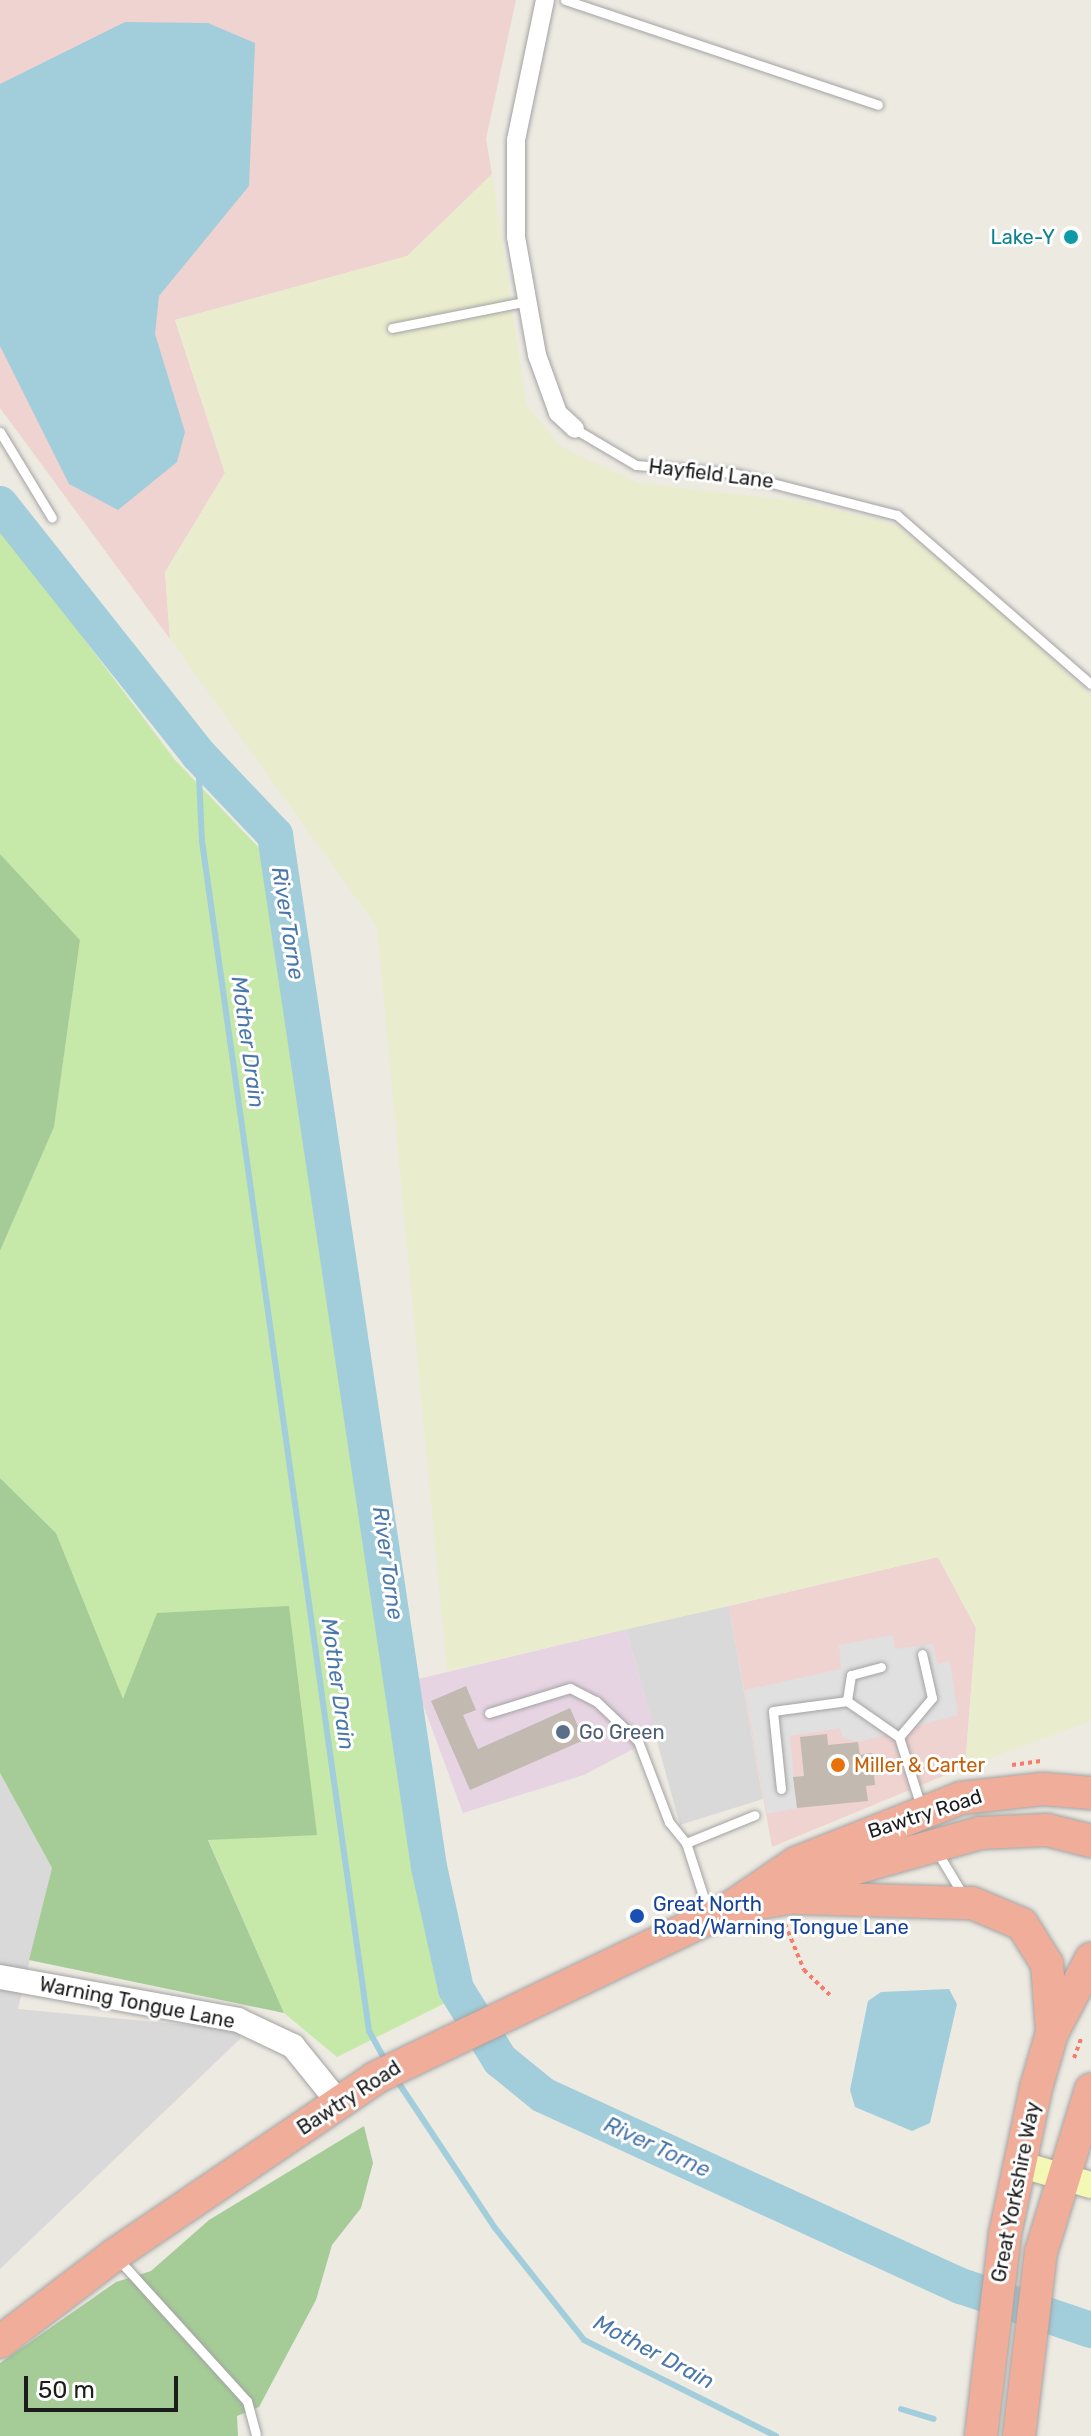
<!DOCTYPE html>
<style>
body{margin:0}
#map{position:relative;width:1091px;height:2436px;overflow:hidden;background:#edeae2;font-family:Rubik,sans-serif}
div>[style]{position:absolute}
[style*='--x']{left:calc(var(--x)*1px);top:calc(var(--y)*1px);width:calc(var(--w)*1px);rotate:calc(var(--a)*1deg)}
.residential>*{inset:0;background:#dad9d9}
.commercial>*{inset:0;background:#efd3d1}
.industrial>*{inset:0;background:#e7d4e3}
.farmland>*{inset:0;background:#e9eccd}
.grass>*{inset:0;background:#c6e8a8}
.forest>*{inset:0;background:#a5cc97}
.parking>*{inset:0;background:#e0e0e0}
.water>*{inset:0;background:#a2cddb}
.stream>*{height:6px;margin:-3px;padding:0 3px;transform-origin:3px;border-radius:3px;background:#a2cddb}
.river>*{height:36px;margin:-18px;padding:0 18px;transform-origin:18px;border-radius:18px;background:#a2cddb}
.building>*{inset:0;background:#c2b9b1}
.path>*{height:4px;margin-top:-2px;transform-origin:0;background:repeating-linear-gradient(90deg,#f87a69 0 4px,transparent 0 8px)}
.roads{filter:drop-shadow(0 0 2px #a3a3a3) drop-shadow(0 0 2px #a3a3a3)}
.service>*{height:9px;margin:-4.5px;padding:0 4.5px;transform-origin:4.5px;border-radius:4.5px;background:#fff}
.minor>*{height:18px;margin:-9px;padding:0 9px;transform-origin:9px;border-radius:9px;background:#fff}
.tertiary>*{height:24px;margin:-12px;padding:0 12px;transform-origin:12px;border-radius:12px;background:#fff}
.secondary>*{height:26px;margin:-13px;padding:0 13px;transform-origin:13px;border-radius:13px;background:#f3f8b5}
.trunk>*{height:32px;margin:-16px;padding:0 16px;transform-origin:16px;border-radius:16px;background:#f0ae9a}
.dots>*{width:22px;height:22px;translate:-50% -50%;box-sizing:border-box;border:4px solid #fff;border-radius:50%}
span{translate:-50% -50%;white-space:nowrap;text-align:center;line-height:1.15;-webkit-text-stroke:6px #fff;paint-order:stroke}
.culture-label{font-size:20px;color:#0d838f}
.right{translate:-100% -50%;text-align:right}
.street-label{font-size:20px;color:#1c1c1c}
.service-label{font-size:20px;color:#4e5e75}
.left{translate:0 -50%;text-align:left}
.food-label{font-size:20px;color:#c56008}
.transit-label{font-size:20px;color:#164399}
.water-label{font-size:22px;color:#4a78aa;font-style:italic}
.scale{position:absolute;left:24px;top:2376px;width:154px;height:36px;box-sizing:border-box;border:4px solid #1c1c1c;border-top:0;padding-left:10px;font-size:24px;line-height:28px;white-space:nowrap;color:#1c1c1c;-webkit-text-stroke:6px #fff;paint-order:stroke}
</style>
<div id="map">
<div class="residential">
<div style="clip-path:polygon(729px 1606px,763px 1799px,680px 1825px,626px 1629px)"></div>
<div style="clip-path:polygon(0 1773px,52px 1868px,18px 2009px,240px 2030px,240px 2039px,0 2269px)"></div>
</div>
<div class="commercial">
<div style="clip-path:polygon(0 0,516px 0,486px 139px,492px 174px,408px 256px,175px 320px,225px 473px,165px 572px,170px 639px,0 408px)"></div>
<div style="clip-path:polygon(938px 1557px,976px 1628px,965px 1767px,772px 1847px,729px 1606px)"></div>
</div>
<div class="industrial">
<div style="clip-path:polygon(626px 1629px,656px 1737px,584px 1775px,463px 1813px,414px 1680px)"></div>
</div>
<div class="farmland">
<div style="clip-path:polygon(492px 174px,526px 404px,561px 447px,638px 483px,802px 502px,893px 524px,965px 577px,1091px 695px,1091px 1721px,965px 1767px,976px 1628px,938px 1557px,447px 1671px,377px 927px,170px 639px,165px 572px,225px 473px,175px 320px,407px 256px)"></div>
</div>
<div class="grass">
<div style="clip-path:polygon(0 527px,175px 760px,263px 852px,422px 1911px,449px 2001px,337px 2057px,284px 2013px,208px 1839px,123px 1700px,56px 1533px,0 1478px,0 1251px,54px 1126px,80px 940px,0 854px)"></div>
</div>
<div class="forest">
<div style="clip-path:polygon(0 854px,80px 940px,54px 1127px,0 1251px)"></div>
<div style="clip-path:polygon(0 1478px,56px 1533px,123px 1699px,157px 1613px,289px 1606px,317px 1835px,208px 1840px,284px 2013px,29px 1960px,52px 1868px,0 1773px)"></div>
<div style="clip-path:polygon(364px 2126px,373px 2163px,361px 2208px,332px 2245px,316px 2300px,259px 2407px,237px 2416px,238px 2436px,0 2436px,0 2363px,116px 2282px,151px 2271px,209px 2220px)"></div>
</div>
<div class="parking">
<div style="clip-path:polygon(893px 1635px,895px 1649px,933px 1644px,937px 1664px,950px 1661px,958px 1715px,858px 1742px,842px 1737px,840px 1728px,790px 1736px,797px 1808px,767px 1814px,745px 1690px,841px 1669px,839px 1645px)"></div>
</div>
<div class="water">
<div style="clip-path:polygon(125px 22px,208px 23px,255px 43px,249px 186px,159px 296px,155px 334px,185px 432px,177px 462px,118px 510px,69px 484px,0 346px,0 84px)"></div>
<div style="clip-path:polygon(949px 1989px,957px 2004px,930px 2123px,912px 2131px,855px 2107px,850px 2090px,868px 2001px,881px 1992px)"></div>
</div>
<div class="stream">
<div style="--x:198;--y:754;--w:87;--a:87.4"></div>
<div style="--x:202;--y:841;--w:1202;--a:82.01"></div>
<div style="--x:369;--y:2031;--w:35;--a:61"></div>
<div style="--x:396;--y:2079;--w:179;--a:56.4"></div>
<div style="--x:495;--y:2228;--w:143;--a:51.5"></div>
<div style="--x:584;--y:2340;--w:215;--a:26.6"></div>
<div style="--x:901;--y:2409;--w:34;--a:17"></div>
</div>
<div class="river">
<div style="--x:0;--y:504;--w:319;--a:51.6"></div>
<div style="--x:198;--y:754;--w:112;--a:46.5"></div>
<div style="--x:275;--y:835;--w:1043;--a:81.51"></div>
<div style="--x:429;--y:1867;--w:125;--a:77.5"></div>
<div style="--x:456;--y:1989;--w:84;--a:58.2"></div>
<div style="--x:500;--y:2060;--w:55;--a:39.1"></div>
<div style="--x:543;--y:2095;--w:460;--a:24.6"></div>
<div style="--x:961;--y:2286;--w:137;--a:18.7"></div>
</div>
<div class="building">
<div style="clip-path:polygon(466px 1686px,476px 1710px,463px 1715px,478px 1749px,570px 1708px,584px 1740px,470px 1790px,431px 1701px)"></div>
<div style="clip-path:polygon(827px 1734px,828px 1745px,858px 1742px,860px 1755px,872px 1753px,875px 1785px,866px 1786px,868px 1801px,797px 1808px,793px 1777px,804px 1776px,800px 1737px)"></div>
</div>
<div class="path">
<div style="--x:1012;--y:1765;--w:29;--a:-8"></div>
<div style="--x:785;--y:1924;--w:50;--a:67.6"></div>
<div style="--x:804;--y:1970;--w:36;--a:44"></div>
<div style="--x:1074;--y:2058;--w:23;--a:-70"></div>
</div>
<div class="roads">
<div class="service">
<div style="--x:565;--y:0;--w:330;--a:18.5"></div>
<div style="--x:392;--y:328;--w:139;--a:-11.2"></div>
<div style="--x:575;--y:429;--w:71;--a:30.5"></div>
<div style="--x:636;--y:465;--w:97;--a:4.7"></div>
<div style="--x:733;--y:473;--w:169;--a:14.4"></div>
<div style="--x:897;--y:515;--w:257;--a:41.1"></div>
<div style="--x:0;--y:432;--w:100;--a:58.8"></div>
<div style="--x:881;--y:1667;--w:31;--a:165"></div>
<div style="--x:851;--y:1675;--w:26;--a:99"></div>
<div style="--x:847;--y:1701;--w:63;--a:34.7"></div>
<div style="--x:899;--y:1737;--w:77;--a:72.5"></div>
<div style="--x:489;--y:1713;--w:85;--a:-17.2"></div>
<div style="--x:570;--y:1688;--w:29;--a:27"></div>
<div style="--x:596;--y:1701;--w:58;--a:43.6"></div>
<div style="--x:638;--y:1741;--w:87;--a:69.1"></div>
<div style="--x:669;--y:1822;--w:27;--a:51"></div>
<div style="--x:899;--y:1737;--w:51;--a:-49.8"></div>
<div style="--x:932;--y:1698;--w:45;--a:-102.8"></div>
<div style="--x:781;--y:1789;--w:78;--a:-95.9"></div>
<div style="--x:773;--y:1711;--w:75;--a:-7.7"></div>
<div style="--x:936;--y:1850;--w:52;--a:59"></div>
<div style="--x:709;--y:1914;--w:75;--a:-107.9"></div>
<div style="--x:686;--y:1843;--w:74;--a:-22.1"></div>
<div style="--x:119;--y:2260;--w:190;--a:47.8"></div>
<div style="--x:247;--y:2401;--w:34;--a:75"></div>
</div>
<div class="minor">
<div style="--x:545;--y:0;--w:143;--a:101.7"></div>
<div style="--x:516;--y:140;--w:97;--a:90"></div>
<div style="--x:516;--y:237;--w:120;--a:79.9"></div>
<div style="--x:537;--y:355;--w:62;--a:70.1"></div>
<div style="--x:558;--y:413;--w:23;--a:43"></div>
</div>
<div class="tertiary">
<div style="--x:0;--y:1977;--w:242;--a:10.2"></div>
<div style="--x:238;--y:2020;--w:61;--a:25.3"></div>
<div style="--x:293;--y:2046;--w:73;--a:51.1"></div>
</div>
<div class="secondary">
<div style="--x:1019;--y:2164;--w:75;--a:16.3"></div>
</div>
<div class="trunk">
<div style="--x:799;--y:1898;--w:173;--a:1.7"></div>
<div style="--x:972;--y:1903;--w:54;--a:22.8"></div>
<div style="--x:1022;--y:1924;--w:47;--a:58"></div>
<div style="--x:1047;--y:1964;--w:66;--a:85.7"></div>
<div style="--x:741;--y:1906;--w:48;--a:-9.7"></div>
<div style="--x:788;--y:1898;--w:70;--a:-24.4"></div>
<div style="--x:852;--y:1869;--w:133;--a:-15.7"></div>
<div style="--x:980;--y:1833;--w:67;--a:-2.6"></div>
<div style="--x:1047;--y:1830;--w:45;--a:14"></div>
<div style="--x:0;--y:2342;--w:143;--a:-37.3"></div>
<div style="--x:114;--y:2255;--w:315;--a:-34.1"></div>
<div style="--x:375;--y:2078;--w:394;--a:-25.6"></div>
<div style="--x:730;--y:1908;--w:80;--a:-34.3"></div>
<div style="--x:796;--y:1863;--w:177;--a:-21.5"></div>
<div style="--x:961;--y:1798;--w:82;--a:-6.3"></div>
<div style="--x:1043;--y:1789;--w:48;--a:4.8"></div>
<div style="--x:981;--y:2436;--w:203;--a:-83.2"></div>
<div style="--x:1005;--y:2234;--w:149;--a:-78"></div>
<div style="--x:1036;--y:2088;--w:57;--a:-73.8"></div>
<div style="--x:1052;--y:2033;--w:84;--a:-62.2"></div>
<div style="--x:1019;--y:2436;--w:185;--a:-83.2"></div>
<div style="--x:1041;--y:2252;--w:170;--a:-72.9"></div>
</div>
</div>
<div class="dots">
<div style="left:1071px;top:237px;background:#0f9aa8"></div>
<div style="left:563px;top:1732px;background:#5c6f8a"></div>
<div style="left:838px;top:1765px;background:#e8710a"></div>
<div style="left:637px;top:1916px;background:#1a4fb4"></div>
</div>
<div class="culture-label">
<span class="right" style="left:1055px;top:237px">Lake-Y</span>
</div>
<div class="street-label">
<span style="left:711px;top:474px;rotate:7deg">Hayfield Lane</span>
<span style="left:925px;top:1814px;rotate:-18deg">Bawtry Road</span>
<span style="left:137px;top:2003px;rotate:11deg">Warning Tongue Lane</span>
<span style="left:349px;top:2098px;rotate:-33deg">Bawtry Road</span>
<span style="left:1016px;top:2192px;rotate:-79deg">Great Yorkshire Way</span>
</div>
<div class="service-label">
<span class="left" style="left:579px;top:1732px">Go Green</span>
</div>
<div class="food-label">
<span class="left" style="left:854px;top:1765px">Miller &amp; Carter</span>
</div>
<div class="transit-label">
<span class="left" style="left:653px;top:1916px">Great North<br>Road/Warning Tongue Lane</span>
</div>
<div class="water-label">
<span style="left:288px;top:923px;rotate:81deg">River Torne</span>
<span style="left:248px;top:1042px;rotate:82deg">Mother Drain</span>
<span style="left:388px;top:1563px;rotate:82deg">River Torne</span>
<span style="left:338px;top:1684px;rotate:82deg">Mother Drain</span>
<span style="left:657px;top:2147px;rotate:25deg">River Torne</span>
<span style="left:654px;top:2352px;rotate:28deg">Mother Drain</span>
</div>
<div class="scale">50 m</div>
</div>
